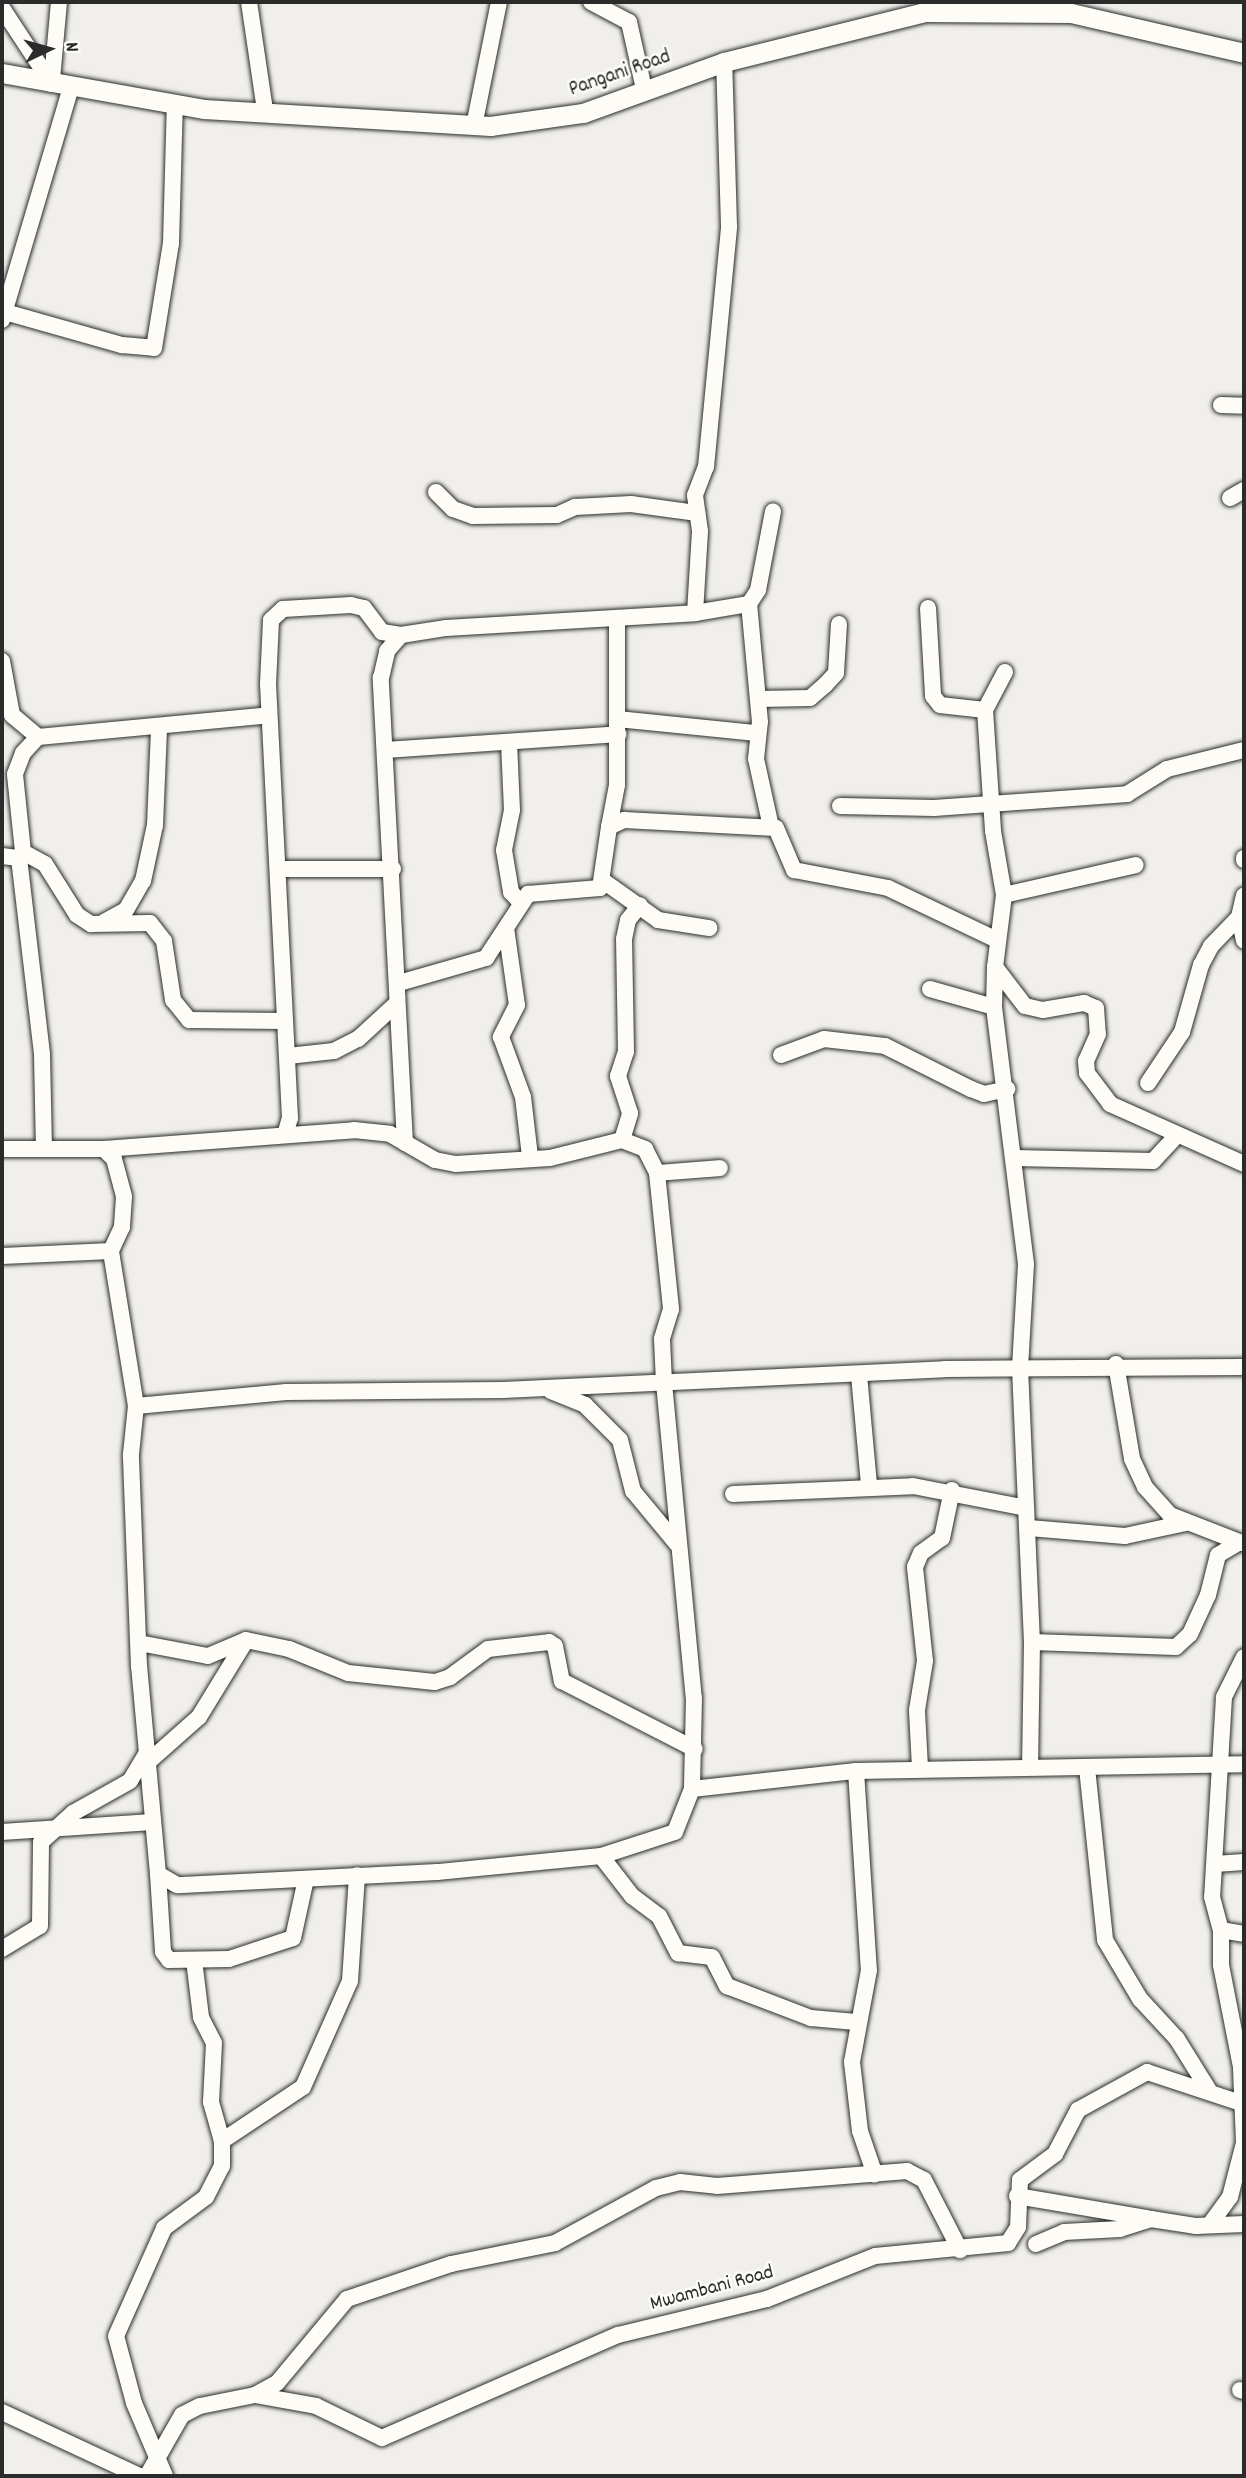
<!DOCTYPE html>
<style>
body{margin:0}
#map{position:relative;width:1246px;height:2478px;overflow:hidden;background:#f0efeb;font-family:Dekko,sans-serif}
div>[style]{position:absolute}
[style*='--x']{left:calc(var(--x)*1px);top:calc(var(--y)*1px);width:calc(var(--w)*1px);rotate:calc(var(--a)*1deg)}
.roads{filter:drop-shadow(0 0 2px #2b2b2b) drop-shadow(0 0 2px #2b2b2b)}
.minor>*{height:16px;margin:-8px;padding:0 8px;transform-origin:8px;border-radius:8px;background:#fdfcf7}
.major>*{height:19px;margin:-9.5px;padding:0 9.5px;transform-origin:9.5px;border-radius:9.5px;background:#fdfcf7}
span{translate:-50% -50%;white-space:nowrap;text-align:center;line-height:1.15;-webkit-text-stroke:5px #fdfcf7;paint-order:stroke}
.street-label{font-size:21px;color:#2b2b2b}
.frame{position:absolute;inset:0;border:4px solid #2b2b2b;pointer-events:none}
.north{position:absolute;left:14px;top:14px;width:70px;height:70px;-webkit-text-stroke:5px #fdfcf7;paint-order:stroke;rotate:85deg;font-size:19px;font-weight:700;line-height:28px;text-align:center;color:#2b2b2b}
.north::after{content:'';display:block;margin:auto;width:24px;height:32px;background:#2b2b2b;clip-path:polygon(50% 0,100% 100%,50% 72%,0 100%)}
</style>
<div id="map">
<div class="roads">
<div class="minor">
<div style="--x:249;--y:2;--w:110;--a:81.6"></div>
<div style="--x:591;--y:2;--w:43;--a:27.8"></div>
<div style="--x:629;--y:22;--w:69;--a:77.4"></div>
<div style="--x:2;--y:8;--w:91;--a:56.7"></div>
<div style="--x:52;--y:79;--w:77;--a:-84.8"></div>
<div style="--x:474;--y:126;--w:126;--a:-78.6"></div>
<div style="--x:5;--y:312;--w:122;--a:15.8"></div>
<div style="--x:122;--y:345;--w:32;--a:5"></div>
<div style="--x:154;--y:348;--w:106;--a:-80.8"></div>
<div style="--x:171;--y:243;--w:139;--a:-88.4"></div>
<div style="--x:2;--y:320;--w:243;--a:-73.5"></div>
<div style="--x:1221;--y:405;--w:23;--a:2"></div>
<div style="--x:436;--y:492;--w:24;--a:45"></div>
<div style="--x:453;--y:509;--w:21;--a:19"></div>
<div style="--x:473;--y:516;--w:84;--a:-0.7"></div>
<div style="--x:557;--y:515;--w:20;--a:-24"></div>
<div style="--x:575;--y:507;--w:56;--a:-3.1"></div>
<div style="--x:631;--y:504;--w:67;--a:7.8"></div>
<div style="--x:1230;--y:498;--w:16;--a:-30"></div>
<div style="--x:928;--y:608;--w:88;--a:86.7"></div>
<div style="--x:933;--y:696;--w:11;--a:52"></div>
<div style="--x:940;--y:705;--w:45;--a:6.3"></div>
<div style="--x:695;--y:613;--w:82;--a:-86.5"></div>
<div style="--x:700;--y:531;--w:36;--a:-98"></div>
<div style="--x:695;--y:495;--w:30;--a:-69"></div>
<div style="--x:706;--y:467;--w:242;--a:-84.5"></div>
<div style="--x:729;--y:226;--w:164;--a:-91.7"></div>
<div style="--x:2;--y:661;--w:55;--a:79.5"></div>
<div style="--x:12;--y:715;--w:34;--a:40"></div>
<div style="--x:38;--y:737;--w:232;--a:-5.4"></div>
<div style="--x:1005;--y:672;--w:43;--a:117.8"></div>
<div style="--x:985;--y:710;--w:121;--a:86.2"></div>
<div style="--x:993;--y:831;--w:65;--a:80.2"></div>
<div style="--x:1004;--y:895;--w:73;--a:97.1"></div>
<div style="--x:995;--y:967;--w:49;--a:52.4"></div>
<div style="--x:1025;--y:1006;--w:18;--a:13"></div>
<div style="--x:1043;--y:1010;--w:42;--a:-9.7"></div>
<div style="--x:1084;--y:1003;--w:13;--a:23"></div>
<div style="--x:1096;--y:1008;--w:26;--a:86"></div>
<div style="--x:1098;--y:1034;--w:30;--a:114"></div>
<div style="--x:1086;--y:1061;--w:12;--a:85"></div>
<div style="--x:1087;--y:1073;--w:39;--a:53"></div>
<div style="--x:1110;--y:1104;--w:147;--a:24.1"></div>
<div style="--x:759;--y:699;--w:51;--a:-1.1"></div>
<div style="--x:810;--y:698;--w:20;--a:-41"></div>
<div style="--x:825;--y:685;--w:16;--a:-47"></div>
<div style="--x:836;--y:673;--w:49;--a:-86.5"></div>
<div style="--x:618;--y:719;--w:139;--a:5.8"></div>
<div style="--x:509;--y:742;--w:68;--a:87.5"></div>
<div style="--x:512;--y:810;--w:41;--a:101.3"></div>
<div style="--x:504;--y:850;--w:43;--a:80.5"></div>
<div style="--x:511;--y:892;--w:12;--a:48"></div>
<div style="--x:386;--y:750;--w:233;--a:-3.9"></div>
<div style="--x:840;--y:806;--w:94;--a:1.2"></div>
<div style="--x:934;--y:808;--w:194;--a:-4.1"></div>
<div style="--x:1127;--y:794;--w:47;--a:-32"></div>
<div style="--x:1167;--y:769;--w:79;--a:-13.9"></div>
<div style="--x:609;--y:827;--w:43;--a:-79.2"></div>
<div style="--x:617;--y:785;--w:165;--a:-90"></div>
<div style="--x:771;--y:827;--w:70;--a:-102.4"></div>
<div style="--x:756;--y:759;--w:37;--a:-84"></div>
<div style="--x:760;--y:722;--w:119;--a:-95.3"></div>
<div style="--x:749;--y:604;--w:17;--a:-57"></div>
<div style="--x:758;--y:590;--w:80;--a:-79.2"></div>
<div style="--x:23;--y:852;--w:78;--a:-95.9"></div>
<div style="--x:15;--y:774;--w:22;--a:-69"></div>
<div style="--x:23;--y:753;--w:22;--a:-47"></div>
<div style="--x:2;--y:856;--w:17;--a:7"></div>
<div style="--x:19;--y:858;--w:7;--a:-56"></div>
<div style="--x:23;--y:852;--w:25;--a:29"></div>
<div style="--x:45;--y:864;--w:60;--a:57.9"></div>
<div style="--x:77;--y:915;--w:17;--a:33"></div>
<div style="--x:91;--y:924;--w:59;--a:-1"></div>
<div style="--x:150;--y:923;--w:23;--a:52"></div>
<div style="--x:164;--y:941;--w:60;--a:81.3"></div>
<div style="--x:173;--y:1000;--w:26;--a:51"></div>
<div style="--x:189;--y:1020;--w:94;--a:0.6"></div>
<div style="--x:19;--y:858;--w:198;--a:83.3"></div>
<div style="--x:42;--y:1055;--w:94;--a:88.8"></div>
<div style="--x:1244;--y:858;--w:2;--a:90"></div>
<div style="--x:278;--y:869;--w:115;--a:0"></div>
<div style="--x:602;--y:880;--w:69;--a:35.5"></div>
<div style="--x:658;--y:920;--w:52;--a:8.9"></div>
<div style="--x:1004;--y:895;--w:135;--a:-12.8"></div>
<div style="--x:1239;--y:917;--w:24;--a:78"></div>
<div style="--x:104;--y:922;--w:25;--a:-29"></div>
<div style="--x:126;--y:910;--w:34;--a:-60"></div>
<div style="--x:143;--y:881;--w:57;--a:-77.9"></div>
<div style="--x:155;--y:825;--w:96;--a:-87.6"></div>
<div style="--x:506;--y:928;--w:78;--a:81.9"></div>
<div style="--x:517;--y:1005;--w:36;--a:117"></div>
<div style="--x:501;--y:1037;--w:64;--a:69.9"></div>
<div style="--x:523;--y:1097;--w:60;--a:83.3"></div>
<div style="--x:995;--y:967;--w:40;--a:91.4"></div>
<div style="--x:994;--y:1007;--w:259;--a:82.9"></div>
<div style="--x:1026;--y:1264;--w:104;--a:93.3"></div>
<div style="--x:1020;--y:1368;--w:274;--a:87.5"></div>
<div style="--x:1032;--y:1642;--w:123;--a:90.9"></div>
<div style="--x:399;--y:983;--w:91;--a:-16"></div>
<div style="--x:486;--y:958;--w:77;--a:-56.7"></div>
<div style="--x:528;--y:894;--w:72;--a:-4.8"></div>
<div style="--x:600;--y:888;--w:62;--a:-81.6"></div>
<div style="--x:609;--y:827;--w:17;--a:-25"></div>
<div style="--x:624;--y:820;--w:152;--a:3"></div>
<div style="--x:776;--y:828;--w:46;--a:66.8"></div>
<div style="--x:794;--y:870;--w:96;--a:10.8"></div>
<div style="--x:888;--y:888;--w:119;--a:25.5"></div>
<div style="--x:930;--y:989;--w:66;--a:15.7"></div>
<div style="--x:781;--y:1055;--w:46;--a:-20.4"></div>
<div style="--x:824;--y:1039;--w:61;--a:6.5"></div>
<div style="--x:885;--y:1046;--w:96;--a:26.6"></div>
<div style="--x:971;--y:1089;--w:14;--a:21"></div>
<div style="--x:984;--y:1094;--w:24;--a:-12"></div>
<div style="--x:288;--y:1056;--w:46;--a:-6.2"></div>
<div style="--x:334;--y:1051;--w:27;--a:-27"></div>
<div style="--x:358;--y:1039;--w:53;--a:-42.7"></div>
<div style="--x:1148;--y:1083;--w:61;--a:-56.3"></div>
<div style="--x:1182;--y:1032;--w:70;--a:-74.2"></div>
<div style="--x:1201;--y:965;--w:21;--a:-62"></div>
<div style="--x:1211;--y:946;--w:40;--a:-46"></div>
<div style="--x:1239;--y:917;--w:22;--a:-77"></div>
<div style="--x:285;--y:1135;--w:18;--a:-74"></div>
<div style="--x:290;--y:1118;--w:435;--a:-92.9"></div>
<div style="--x:268;--y:684;--w:64;--a:-87.3"></div>
<div style="--x:271;--y:620;--w:16;--a:-43"></div>
<div style="--x:283;--y:609;--w:68;--a:-3.4"></div>
<div style="--x:351;--y:605;--w:13;--a:13"></div>
<div style="--x:364;--y:608;--w:30;--a:53"></div>
<div style="--x:382;--y:632;--w:19;--a:9"></div>
<div style="--x:622;--y:1140;--w:28;--a:-73"></div>
<div style="--x:630;--y:1113;--w:39;--a:-108"></div>
<div style="--x:618;--y:1076;--w:25;--a:-72"></div>
<div style="--x:626;--y:1052;--w:113;--a:-91"></div>
<div style="--x:624;--y:939;--w:19;--a:-78"></div>
<div style="--x:628;--y:920;--w:19;--a:-51"></div>
<div style="--x:405;--y:1143;--w:466;--a:-93"></div>
<div style="--x:381;--y:678;--w:28;--a:-77"></div>
<div style="--x:387;--y:651;--w:21;--a:-49"></div>
<div style="--x:401;--y:635;--w:46;--a:-8.8"></div>
<div style="--x:446;--y:628;--w:249;--a:-3.4"></div>
<div style="--x:695;--y:613;--w:55;--a:-9.5"></div>
<div style="--x:2;--y:1149;--w:102;--a:0"></div>
<div style="--x:104;--y:1149;--w:14;--a:45"></div>
<div style="--x:114;--y:1159;--w:39;--a:75"></div>
<div style="--x:124;--y:1197;--w:30;--a:94"></div>
<div style="--x:122;--y:1227;--w:26;--a:115"></div>
<div style="--x:111;--y:1251;--w:109;--a:177.4"></div>
<div style="--x:104;--y:1149;--w:251;--a:-4.3"></div>
<div style="--x:354;--y:1130;--w:36;--a:6"></div>
<div style="--x:390;--y:1134;--w:52;--a:30"></div>
<div style="--x:435;--y:1160;--w:21;--a:11"></div>
<div style="--x:456;--y:1164;--w:94;--a:-3.7"></div>
<div style="--x:550;--y:1158;--w:74;--a:-14"></div>
<div style="--x:622;--y:1140;--w:25;--a:21"></div>
<div style="--x:645;--y:1149;--w:27;--a:63"></div>
<div style="--x:657;--y:1173;--w:137;--a:84.1"></div>
<div style="--x:671;--y:1309;--w:31;--a:107"></div>
<div style="--x:662;--y:1339;--w:44;--a:87.4"></div>
<div style="--x:664;--y:1383;--w:316;--a:84.6"></div>
<div style="--x:694;--y:1698;--w:91;--a:91.3"></div>
<div style="--x:692;--y:1789;--w:46;--a:111.6"></div>
<div style="--x:675;--y:1832;--w:78;--a:162"></div>
<div style="--x:601;--y:1856;--w:165;--a:174.4"></div>
<div style="--x:437;--y:1872;--w:260;--a:177.1"></div>
<div style="--x:177;--y:1885;--w:22;--a:-150"></div>
<div style="--x:158;--y:1874;--w:208;--a:-95.2"></div>
<div style="--x:139;--y:1667;--w:213;--a:-92.2"></div>
<div style="--x:131;--y:1454;--w:48;--a:-84.1"></div>
<div style="--x:136;--y:1406;--w:157;--a:-99.2"></div>
<div style="--x:1014;--y:1158;--w:139;--a:1.2"></div>
<div style="--x:1153;--y:1161;--w:34;--a:-47"></div>
<div style="--x:657;--y:1173;--w:63;--a:-4.5"></div>
<div style="--x:1116;--y:1364;--w:96;--a:80.4"></div>
<div style="--x:1132;--y:1459;--w:31;--a:65"></div>
<div style="--x:1145;--y:1487;--w:38;--a:48"></div>
<div style="--x:1170;--y:1515;--w:77;--a:21.3"></div>
<div style="--x:859;--y:1375;--w:110;--a:84.8"></div>
<div style="--x:551;--y:1391;--w:37;--a:22"></div>
<div style="--x:585;--y:1405;--w:49;--a:45"></div>
<div style="--x:620;--y:1440;--w:53;--a:75.7"></div>
<div style="--x:633;--y:1491;--w:69;--a:50.3"></div>
<div style="--x:136;--y:1406;--w:151;--a:-5.3"></div>
<div style="--x:286;--y:1392;--w:217;--a:-0.5"></div>
<div style="--x:503;--y:1390;--w:442;--a:-2.7"></div>
<div style="--x:945;--y:1369;--w:299;--a:-0.4"></div>
<div style="--x:733;--y:1494;--w:180;--a:-2.5"></div>
<div style="--x:913;--y:1486;--w:115;--a:11"></div>
<div style="--x:1029;--y:1528;--w:96;--a:4.8"></div>
<div style="--x:1125;--y:1536;--w:61;--a:-12.2"></div>
<div style="--x:1032;--y:1642;--w:144;--a:2"></div>
<div style="--x:1176;--y:1647;--w:19;--a:-43"></div>
<div style="--x:1190;--y:1634;--w:43;--a:-65.2"></div>
<div style="--x:1208;--y:1595;--w:41;--a:-76"></div>
<div style="--x:1218;--y:1555;--w:23;--a:-31"></div>
<div style="--x:139;--y:1643;--w:70;--a:10.7"></div>
<div style="--x:208;--y:1656;--w:41;--a:-22.8"></div>
<div style="--x:246;--y:1640;--w:44;--a:11.8"></div>
<div style="--x:289;--y:1649;--w:64;--a:22.1"></div>
<div style="--x:348;--y:1673;--w:87;--a:5.9"></div>
<div style="--x:435;--y:1682;--w:16;--a:-18"></div>
<div style="--x:450;--y:1677;--w:47;--a:-36.4"></div>
<div style="--x:488;--y:1649;--w:61;--a:-6.5"></div>
<div style="--x:549;--y:1642;--w:7;--a:34"></div>
<div style="--x:555;--y:1646;--w:36;--a:79"></div>
<div style="--x:562;--y:1681;--w:149;--a:27.1"></div>
<div style="--x:1244;--y:1657;--w:45;--a:116.6"></div>
<div style="--x:1224;--y:1697;--w:200;--a:93.4"></div>
<div style="--x:1212;--y:1897;--w:34;--a:75"></div>
<div style="--x:1221;--y:1930;--w:23;--a:10"></div>
<div style="--x:147;--y:1763;--w:69;--a:-41.5"></div>
<div style="--x:199;--y:1717;--w:88;--a:-58.5"></div>
<div style="--x:920;--y:1768;--w:58;--a:-93"></div>
<div style="--x:917;--y:1710;--w:50;--a:-80.7"></div>
<div style="--x:925;--y:1661;--w:95;--a:-96.1"></div>
<div style="--x:915;--y:1567;--w:15;--a:-67"></div>
<div style="--x:921;--y:1553;--w:26;--a:-36"></div>
<div style="--x:942;--y:1538;--w:49;--a:-78.2"></div>
<div style="--x:1087;--y:1768;--w:173;--a:84"></div>
<div style="--x:1105;--y:1940;--w:69;--a:59.3"></div>
<div style="--x:1140;--y:1999;--w:54;--a:47.2"></div>
<div style="--x:1177;--y:2039;--w:62;--a:58.1"></div>
<div style="--x:856;--y:1771;--w:199;--a:86.3"></div>
<div style="--x:869;--y:1970;--w:94;--a:100.5"></div>
<div style="--x:852;--y:2062;--w:69;--a:83.4"></div>
<div style="--x:860;--y:2131;--w:46;--a:71.2"></div>
<div style="--x:692;--y:1789;--w:165;--a:-6.3"></div>
<div style="--x:856;--y:1771;--w:388;--a:-1"></div>
<div style="--x:2;--y:1832;--w:150;--a:-3.8"></div>
<div style="--x:601;--y:1856;--w:51;--a:52.2"></div>
<div style="--x:632;--y:1896;--w:34;--a:37"></div>
<div style="--x:659;--y:1916;--w:42;--a:62.8"></div>
<div style="--x:678;--y:1953;--w:34;--a:7"></div>
<div style="--x:712;--y:1957;--w:33;--a:63"></div>
<div style="--x:727;--y:1986;--w:90;--a:20.9"></div>
<div style="--x:811;--y:2018;--w:45;--a:5.1"></div>
<div style="--x:1215;--y:1864;--w:29;--a:-4"></div>
<div style="--x:158;--y:1874;--w:78;--a:86.3"></div>
<div style="--x:163;--y:1952;--w:10;--a:53"></div>
<div style="--x:169;--y:1960;--w:60;--a:-1"></div>
<div style="--x:229;--y:1959;--w:67;--a:-18.2"></div>
<div style="--x:293;--y:1938;--w:60;--a:-77.6"></div>
<div style="--x:2;--y:1949;--w:44;--a:-31.2"></div>
<div style="--x:40;--y:1926;--w:84;--a:-89.3"></div>
<div style="--x:41;--y:1842;--w:43;--a:-42.2"></div>
<div style="--x:73;--y:1813;--w:65;--a:-29.3"></div>
<div style="--x:130;--y:1781;--w:33;--a:-59"></div>
<div style="--x:222;--y:2141;--w:97;--a:-33.7"></div>
<div style="--x:303;--y:2087;--w:116;--a:-66.1"></div>
<div style="--x:350;--y:1981;--w:106;--a:-86.2"></div>
<div style="--x:1017;--y:2196;--w:132;--a:9.6"></div>
<div style="--x:1211;--y:2223;--w:32;--a:-54"></div>
<div style="--x:1230;--y:2197;--w:56;--a:-75.5"></div>
<div style="--x:1244;--y:2143;--w:76;--a:-92.3"></div>
<div style="--x:1241;--y:2067;--w:104;--a:-101.1"></div>
<div style="--x:1221;--y:1965;--w:35;--a:-90"></div>
<div style="--x:1036;--y:2244;--w:30;--a:-23"></div>
<div style="--x:1064;--y:2232;--w:56;--a:-3.1"></div>
<div style="--x:1120;--y:2229;--w:33;--a:-18"></div>
<div style="--x:1151;--y:2219;--w:46;--a:8.8"></div>
<div style="--x:1196;--y:2226;--w:48;--a:-2.4"></div>
<div style="--x:1240;--y:2390;--w:4;--a:14"></div>
<div style="--x:255;--y:2395;--w:25;--a:-29"></div>
<div style="--x:277;--y:2383;--w:109;--a:-50.2"></div>
<div style="--x:347;--y:2299;--w:110;--a:-18.6"></div>
<div style="--x:451;--y:2264;--w:106;--a:-11.4"></div>
<div style="--x:555;--y:2243;--w:115;--a:-28.6"></div>
<div style="--x:656;--y:2188;--w:25;--a:-14"></div>
<div style="--x:680;--y:2182;--w:37;--a:6"></div>
<div style="--x:717;--y:2186;--w:191;--a:-4.5"></div>
<div style="--x:907;--y:2171;--w:19;--a:28"></div>
<div style="--x:924;--y:2180;--w:79;--a:62.8"></div>
<div style="--x:2;--y:2412;--w:151;--a:25"></div>
<div style="--x:147;--y:2476;--w:70;--a:-60.2"></div>
<div style="--x:182;--y:2415;--w:20;--a:-27"></div>
<div style="--x:200;--y:2406;--w:56;--a:-11.3"></div>
<div style="--x:255;--y:2395;--w:62;--a:10.2"></div>
<div style="--x:316;--y:2406;--w:73;--a:25.9"></div>
<div style="--x:382;--y:2438;--w:257;--a:-23.6"></div>
<div style="--x:618;--y:2335;--w:153;--a:-13.6"></div>
<div style="--x:767;--y:2299;--w:116;--a:-21.7"></div>
<div style="--x:875;--y:2256;--w:134;--a:-5.6"></div>
<div style="--x:1008;--y:2243;--w:19;--a:-58"></div>
<div style="--x:1018;--y:2227;--w:47;--a:-87.6"></div>
<div style="--x:1020;--y:2180;--w:44;--a:-36.6"></div>
<div style="--x:1055;--y:2154;--w:50;--a:-62.4"></div>
<div style="--x:1078;--y:2110;--w:79;--a:-28.8"></div>
<div style="--x:1147;--y:2072;--w:102;--a:18.3"></div>
<div style="--x:165;--y:2476;--w:79;--a:-113"></div>
<div style="--x:134;--y:2403;--w:69;--a:-105"></div>
<div style="--x:116;--y:2336;--w:118;--a:-66"></div>
<div style="--x:164;--y:2228;--w:52;--a:-36.4"></div>
<div style="--x:206;--y:2197;--w:35;--a:-63"></div>
<div style="--x:222;--y:2166;--w:25;--a:-90"></div>
<div style="--x:222;--y:2141;--w:41;--a:-105.8"></div>
<div style="--x:211;--y:2102;--w:59;--a:-87.1"></div>
<div style="--x:214;--y:2043;--w:29;--a:-117"></div>
<div style="--x:201;--y:2017;--w:57;--a:-97"></div>
</div>
<div class="major">
<div style="--x:2;--y:73;--w:205;--a:10.1"></div>
<div style="--x:204;--y:109;--w:287;--a:3.4"></div>
<div style="--x:490;--y:126;--w:94;--a:-8"></div>
<div style="--x:583;--y:113;--w:150;--a:-19.9"></div>
<div style="--x:724;--y:62;--w:206;--a:-14"></div>
<div style="--x:924;--y:12;--w:147;--a:0.4"></div>
<div style="--x:1071;--y:13;--w:178;--a:13"></div>
</div>
</div>
<div class="street-label">
<span style="left:620px;top:74px;rotate:-19deg">Pangani Road</span>
<span style="left:712px;top:2289px;rotate:-15deg">Mwambani Road</span>
</div>
<div class="frame"></div>
<div class="north">N</div>
</div>
